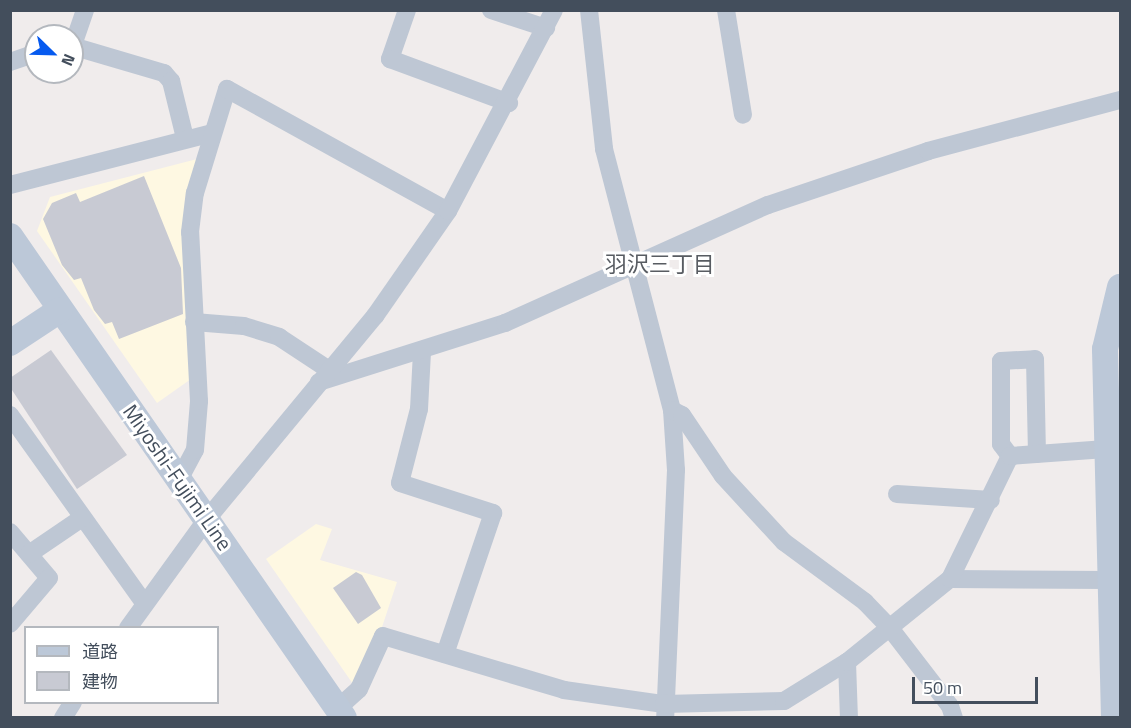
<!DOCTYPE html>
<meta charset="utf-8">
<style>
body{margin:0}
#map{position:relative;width:1131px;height:728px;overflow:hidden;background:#f0ecec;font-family:"Titillium Web","Noto Sans JP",sans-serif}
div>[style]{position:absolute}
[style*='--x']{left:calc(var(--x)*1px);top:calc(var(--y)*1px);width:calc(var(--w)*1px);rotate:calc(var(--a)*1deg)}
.commercial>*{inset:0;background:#fef8e2}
.building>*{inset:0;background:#c8cad3}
.street>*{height:18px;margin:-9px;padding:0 9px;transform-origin:9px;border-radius:9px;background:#bec7d4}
.secondary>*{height:26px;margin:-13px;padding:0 13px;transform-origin:13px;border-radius:13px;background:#bcc8d8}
span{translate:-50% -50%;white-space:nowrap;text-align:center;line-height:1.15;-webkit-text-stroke:6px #fff;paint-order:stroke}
.street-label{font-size:21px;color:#434e5c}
.neighbourhood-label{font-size:22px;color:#585c62}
.frame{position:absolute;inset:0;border:12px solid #434e5c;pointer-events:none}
.legend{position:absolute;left:24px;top:626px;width:195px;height:78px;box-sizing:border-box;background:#fff;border:2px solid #b4b8be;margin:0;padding:8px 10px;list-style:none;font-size:18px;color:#434e5c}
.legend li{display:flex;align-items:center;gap:12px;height:30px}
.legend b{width:30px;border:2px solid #b4b8be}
.north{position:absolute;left:24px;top:24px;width:60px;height:60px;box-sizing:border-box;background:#fff;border:2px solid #b4b8be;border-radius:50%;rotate:113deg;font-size:16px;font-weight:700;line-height:24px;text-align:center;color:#434e5c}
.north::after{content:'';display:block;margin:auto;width:21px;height:27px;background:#065aef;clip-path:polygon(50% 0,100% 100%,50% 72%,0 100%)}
.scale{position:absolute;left:912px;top:677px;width:126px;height:27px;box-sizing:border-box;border:3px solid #434e5c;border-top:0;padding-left:8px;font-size:18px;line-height:21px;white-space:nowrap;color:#434e5c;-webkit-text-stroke:4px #fff;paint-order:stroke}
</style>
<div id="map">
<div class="commercial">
<div style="clip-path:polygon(201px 158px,191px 379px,157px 403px,37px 231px,50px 197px)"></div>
<div style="clip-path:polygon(316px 524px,332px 529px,320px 560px,397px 582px,381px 630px,353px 684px,266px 559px)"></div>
</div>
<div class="building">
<div style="clip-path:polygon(144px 176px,181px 268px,183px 314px,119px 339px,112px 322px,105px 324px,94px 310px,81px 278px,74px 280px,62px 265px,43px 219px,52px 203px,76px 193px,80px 202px)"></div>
<div style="clip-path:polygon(51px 350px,127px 455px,77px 489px,10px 387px,10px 378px)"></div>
<div style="clip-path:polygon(356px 572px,362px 575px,381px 608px,358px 624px,333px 588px)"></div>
</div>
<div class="street">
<div style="--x:407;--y:10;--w:52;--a:109.1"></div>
<div style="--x:390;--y:59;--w:127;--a:20.3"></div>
<div style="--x:491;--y:10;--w:58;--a:18.1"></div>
<div style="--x:589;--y:10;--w:140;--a:83.8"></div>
<div style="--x:604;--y:149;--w:270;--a:75.4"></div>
<div style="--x:672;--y:410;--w:60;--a:86.2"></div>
<div style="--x:676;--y:470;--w:248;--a:92.5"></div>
<div style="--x:726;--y:10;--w:106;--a:80.8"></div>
<div style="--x:73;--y:45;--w:37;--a:-71"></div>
<div style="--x:72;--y:46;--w:96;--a:16.4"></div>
<div style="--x:164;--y:73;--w:11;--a:49"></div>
<div style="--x:171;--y:81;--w:59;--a:76.2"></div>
<div style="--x:10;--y:62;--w:28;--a:-19"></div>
<div style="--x:10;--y:185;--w:209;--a:-14.4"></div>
<div style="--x:194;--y:322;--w:50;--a:4.6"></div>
<div style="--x:244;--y:326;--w:37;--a:17"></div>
<div style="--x:279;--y:337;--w:60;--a:33.4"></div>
<div style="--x:422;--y:352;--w:57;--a:93"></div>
<div style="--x:419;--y:409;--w:76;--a:104.4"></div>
<div style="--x:400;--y:483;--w:98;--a:17.9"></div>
<div style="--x:493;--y:513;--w:149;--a:108.8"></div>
<div style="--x:319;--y:382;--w:195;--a:-17.6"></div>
<div style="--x:505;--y:323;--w:288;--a:-24.2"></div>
<div style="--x:768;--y:205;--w:169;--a:-18.6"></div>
<div style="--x:928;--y:151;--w:199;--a:-14.9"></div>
<div style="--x:672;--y:410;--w:11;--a:27"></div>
<div style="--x:682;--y:415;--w:73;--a:56.1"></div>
<div style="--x:723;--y:476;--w:90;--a:47.3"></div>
<div style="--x:784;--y:542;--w:101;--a:36.5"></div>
<div style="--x:865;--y:602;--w:36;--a:46"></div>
<div style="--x:890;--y:628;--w:98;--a:52.4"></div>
<div style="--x:950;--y:706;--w:13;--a:72"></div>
<div style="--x:10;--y:415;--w:232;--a:54.5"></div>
<div style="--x:1010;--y:456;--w:15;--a:-127"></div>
<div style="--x:1001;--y:444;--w:83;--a:-90"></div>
<div style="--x:1001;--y:361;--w:34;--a:-3"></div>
<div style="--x:1035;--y:359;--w:95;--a:88.8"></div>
<div style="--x:180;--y:478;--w:32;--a:-62"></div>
<div style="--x:195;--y:450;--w:49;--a:-85.3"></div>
<div style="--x:199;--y:401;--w:169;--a:-93"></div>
<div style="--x:190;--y:232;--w:39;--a:-83"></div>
<div style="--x:195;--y:193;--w:109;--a:-72.9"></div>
<div style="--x:227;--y:89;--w:252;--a:28.9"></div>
<div style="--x:897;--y:494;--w:94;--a:3.7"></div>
<div style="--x:10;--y:532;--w:60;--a:49.7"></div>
<div style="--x:49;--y:578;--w:60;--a:130.3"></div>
<div style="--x:29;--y:554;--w:64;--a:-34.2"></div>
<div style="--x:950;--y:579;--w:159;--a:0.4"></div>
<div style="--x:128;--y:628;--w:135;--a:-54.1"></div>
<div style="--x:207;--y:519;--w:264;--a:-50.4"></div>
<div style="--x:375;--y:316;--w:128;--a:-55.2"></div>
<div style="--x:448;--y:211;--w:227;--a:-62.2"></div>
<div style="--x:847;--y:662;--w:56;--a:88"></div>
<div style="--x:338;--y:708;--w:28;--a:-42"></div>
<div style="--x:359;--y:689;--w:58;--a:-65.6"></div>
<div style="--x:383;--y:636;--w:189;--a:16.6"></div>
<div style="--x:564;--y:690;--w:101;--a:8"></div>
<div style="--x:664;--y:704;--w:120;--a:-1.4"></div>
<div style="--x:784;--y:701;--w:74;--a:-31.8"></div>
<div style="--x:847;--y:662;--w:132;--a:-38.9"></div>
<div style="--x:950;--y:579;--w:137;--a:-64"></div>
<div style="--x:1010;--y:456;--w:110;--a:-4.2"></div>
<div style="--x:63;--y:718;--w:19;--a:-58"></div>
</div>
<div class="secondary">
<div style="--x:10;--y:236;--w:586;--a:55.28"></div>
<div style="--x:10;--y:343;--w:60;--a:-33.4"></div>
<div style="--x:1114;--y:718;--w:369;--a:-91.4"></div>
<div style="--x:1105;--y:349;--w:64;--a:-76.4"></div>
</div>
<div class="street-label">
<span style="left:178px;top:477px;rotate:55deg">Miyoshi-Fujimi Line</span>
</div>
<div class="neighbourhood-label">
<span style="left:660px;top:265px">羽沢三丁目</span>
</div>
<div class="frame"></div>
<ul class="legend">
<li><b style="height:8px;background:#bcc8d8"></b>道路</li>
<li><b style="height:16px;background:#c8cad3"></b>建物</li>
</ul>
<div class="north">N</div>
<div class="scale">50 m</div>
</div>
